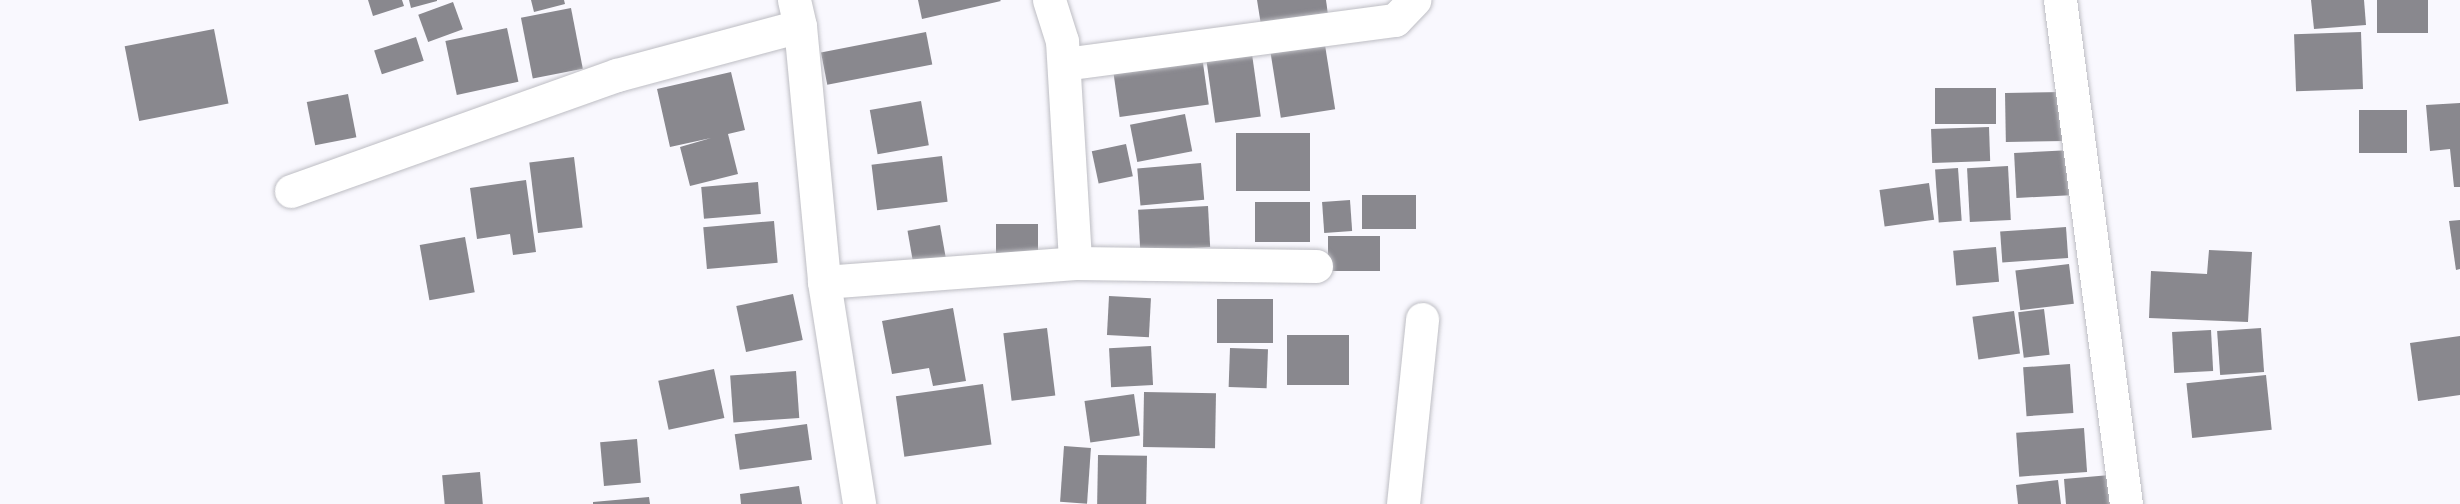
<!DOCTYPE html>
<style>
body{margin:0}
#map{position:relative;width:2460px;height:504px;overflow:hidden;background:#f9f8fe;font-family:Rubik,sans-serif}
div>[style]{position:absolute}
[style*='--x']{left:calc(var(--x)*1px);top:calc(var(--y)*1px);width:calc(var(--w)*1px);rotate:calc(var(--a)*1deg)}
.building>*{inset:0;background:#89888e;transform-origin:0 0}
.roads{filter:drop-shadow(0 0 2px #bdbdc3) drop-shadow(0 0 2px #bdbdc3)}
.minor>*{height:33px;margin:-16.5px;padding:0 16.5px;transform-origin:16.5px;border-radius:16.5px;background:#fff}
span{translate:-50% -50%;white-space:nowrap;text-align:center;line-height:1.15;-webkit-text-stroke:4.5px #fff;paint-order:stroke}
</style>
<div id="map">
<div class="building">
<div style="clip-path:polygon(368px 0,402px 0,404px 6px,373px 16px)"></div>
<div style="clip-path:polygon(409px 0,437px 0,437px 1px,411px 8px)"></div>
<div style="clip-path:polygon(531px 0,564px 0,565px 4px,534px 12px)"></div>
<div style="clip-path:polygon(918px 0,1000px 0,1001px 1px,922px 19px)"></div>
<div style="clip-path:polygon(1257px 0,1326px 0,1328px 15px,1261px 25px)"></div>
<div style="clip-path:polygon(2311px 0,2364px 0,2366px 25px,2314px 29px)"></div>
<div style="left:2377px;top:0;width:51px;height:33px"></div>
<div style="left:453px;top:2px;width:29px;height:37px;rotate:70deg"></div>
<div style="left:571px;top:8px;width:62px;height:51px;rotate:79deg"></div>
<div style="left:507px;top:28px;width:55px;height:63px;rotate:78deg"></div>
<div style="left:214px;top:29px;width:76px;height:91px;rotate:79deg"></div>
<div style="left:926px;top:32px;width:33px;height:107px;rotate:79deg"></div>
<div style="left:2361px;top:32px;width:57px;height:67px;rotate:88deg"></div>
<div style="left:416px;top:37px;width:25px;height:44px;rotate:72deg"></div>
<div style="left:1325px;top:45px;width:65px;height:55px;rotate:81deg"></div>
<div style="left:1201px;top:49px;width:56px;height:90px;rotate:82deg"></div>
<div style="left:1252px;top:54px;width:63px;height:46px;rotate:82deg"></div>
<div style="clip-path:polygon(731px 72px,745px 130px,728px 134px,738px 174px,690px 186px,680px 147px,711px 138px,670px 147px,657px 89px)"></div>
<div style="left:1935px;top:88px;width:61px;height:36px"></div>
<div style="left:2063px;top:92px;width:49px;height:58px;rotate:89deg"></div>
<div style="left:348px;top:94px;width:44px;height:42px;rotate:79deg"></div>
<div style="left:921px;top:101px;width:45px;height:52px;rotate:80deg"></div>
<div style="clip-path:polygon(2460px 103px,2460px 187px,2454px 187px,2450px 149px,2430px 151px,2426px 105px)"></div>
<div style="left:2359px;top:110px;width:48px;height:43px"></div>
<div style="left:1185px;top:114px;width:38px;height:56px;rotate:79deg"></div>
<div style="left:1989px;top:127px;width:34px;height:58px;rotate:88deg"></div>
<div style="left:1236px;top:133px;width:74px;height:58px"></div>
<div style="left:1126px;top:144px;width:33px;height:35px;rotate:78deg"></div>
<div style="left:2072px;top:150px;width:45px;height:58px;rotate:87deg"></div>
<div style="left:942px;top:156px;width:46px;height:71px;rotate:83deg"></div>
<div style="left:574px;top:157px;width:71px;height:45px;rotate:83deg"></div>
<div style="left:1201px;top:163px;width:37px;height:64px;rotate:85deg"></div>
<div style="left:2008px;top:166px;width:54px;height:41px;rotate:87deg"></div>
<div style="left:1958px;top:168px;width:53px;height:23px;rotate:86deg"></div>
<div style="clip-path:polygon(526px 180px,536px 252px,513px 255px,510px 234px,477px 239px,470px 188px)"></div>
<div style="left:758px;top:182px;width:32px;height:57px;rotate:85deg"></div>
<div style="left:1929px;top:183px;width:37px;height:50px;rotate:82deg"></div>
<div style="left:1362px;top:195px;width:54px;height:34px"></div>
<div style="left:1350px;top:200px;width:31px;height:28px;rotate:86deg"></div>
<div style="left:1255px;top:202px;width:55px;height:40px"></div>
<div style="left:1208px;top:206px;width:41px;height:70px;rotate:87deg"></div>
<div style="clip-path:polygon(2460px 220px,2460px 269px,2456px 270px,2449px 221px)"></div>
<div style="left:774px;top:221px;width:42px;height:71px;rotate:85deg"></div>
<div style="left:996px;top:224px;width:42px;height:39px"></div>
<div style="left:940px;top:225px;width:40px;height:33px;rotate:80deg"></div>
<div style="left:2066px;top:227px;width:31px;height:66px;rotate:86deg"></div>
<div style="left:1328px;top:236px;width:52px;height:35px"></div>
<div style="left:465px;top:237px;width:56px;height:46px;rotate:80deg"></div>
<div style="left:1996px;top:247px;width:35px;height:43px;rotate:85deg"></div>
<div style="clip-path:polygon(2209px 250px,2252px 252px,2248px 322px,2149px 318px,2151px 271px,2207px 274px)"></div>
<div style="left:2069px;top:264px;width:40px;height:54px;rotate:83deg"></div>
<div style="left:793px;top:294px;width:47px;height:58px;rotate:78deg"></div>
<div style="left:1109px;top:296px;width:42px;height:39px;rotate:3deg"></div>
<div style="left:1217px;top:299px;width:56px;height:44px"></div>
<div style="clip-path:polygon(953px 308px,966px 381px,933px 386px,929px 368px,892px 374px,882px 321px)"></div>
<div style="left:2044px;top:309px;width:46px;height:26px;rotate:83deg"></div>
<div style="left:2014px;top:311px;width:43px;height:42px;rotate:82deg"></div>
<div style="left:1047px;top:328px;width:68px;height:44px;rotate:83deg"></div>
<div style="left:2261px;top:328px;width:44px;height:44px;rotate:86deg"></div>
<div style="left:2211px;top:330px;width:41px;height:39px;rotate:87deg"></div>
<div style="left:1287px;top:335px;width:62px;height:50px"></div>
<div style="clip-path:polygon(2460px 336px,2460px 395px,2418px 401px,2410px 343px)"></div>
<div style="left:1151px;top:346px;width:39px;height:42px;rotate:87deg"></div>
<div style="left:1230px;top:348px;width:38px;height:39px;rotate:2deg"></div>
<div style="left:2070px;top:364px;width:49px;height:47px;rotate:86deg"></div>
<div style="left:714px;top:369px;width:50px;height:57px;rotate:78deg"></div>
<div style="left:796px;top:371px;width:47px;height:66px;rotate:86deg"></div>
<div style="left:2266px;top:375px;width:55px;height:80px;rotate:84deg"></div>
<div style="left:983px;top:384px;width:61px;height:88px;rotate:82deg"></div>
<div style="left:1144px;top:392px;width:72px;height:55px;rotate:1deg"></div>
<div style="left:1134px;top:394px;width:42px;height:50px;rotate:82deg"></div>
<div style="left:807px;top:424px;width:36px;height:73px;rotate:82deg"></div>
<div style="left:2084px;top:428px;width:44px;height:68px;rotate:86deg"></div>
<div style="left:637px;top:439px;width:44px;height:37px;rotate:85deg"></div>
<div style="left:1064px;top:446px;width:27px;height:56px;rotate:4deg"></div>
<div style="left:1098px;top:455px;width:49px;height:49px;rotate:1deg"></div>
<div style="left:480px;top:472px;width:32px;height:38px;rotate:85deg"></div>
<div style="clip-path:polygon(2110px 475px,2112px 504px,2066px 504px,2064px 479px)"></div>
<div style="clip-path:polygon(2058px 480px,2061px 504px,2018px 504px,2016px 485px)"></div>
<div style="clip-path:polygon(799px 486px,802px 504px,741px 504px,740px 494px)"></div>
<div style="clip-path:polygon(649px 497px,650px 504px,593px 504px,593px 502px)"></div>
</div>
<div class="roads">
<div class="minor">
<div style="--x:794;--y:0;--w:27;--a:77"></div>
<div style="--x:800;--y:26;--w:257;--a:84.6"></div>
<div style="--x:824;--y:282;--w:225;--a:81"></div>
<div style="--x:1049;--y:0;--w:43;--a:72.4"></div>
<div style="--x:1062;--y:41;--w:222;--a:86.6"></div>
<div style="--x:2060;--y:0;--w:508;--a:82.54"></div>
<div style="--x:1064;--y:64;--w:334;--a:-7.6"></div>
<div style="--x:1395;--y:20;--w:28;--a:-46"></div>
<div style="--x:291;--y:191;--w:346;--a:-19.6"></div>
<div style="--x:617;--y:75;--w:189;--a:-15"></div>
<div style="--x:824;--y:282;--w:252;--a:-4.3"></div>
<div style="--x:1075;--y:263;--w:241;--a:0.7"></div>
<div style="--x:1403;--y:504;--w:186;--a:-84.1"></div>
</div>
</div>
</div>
